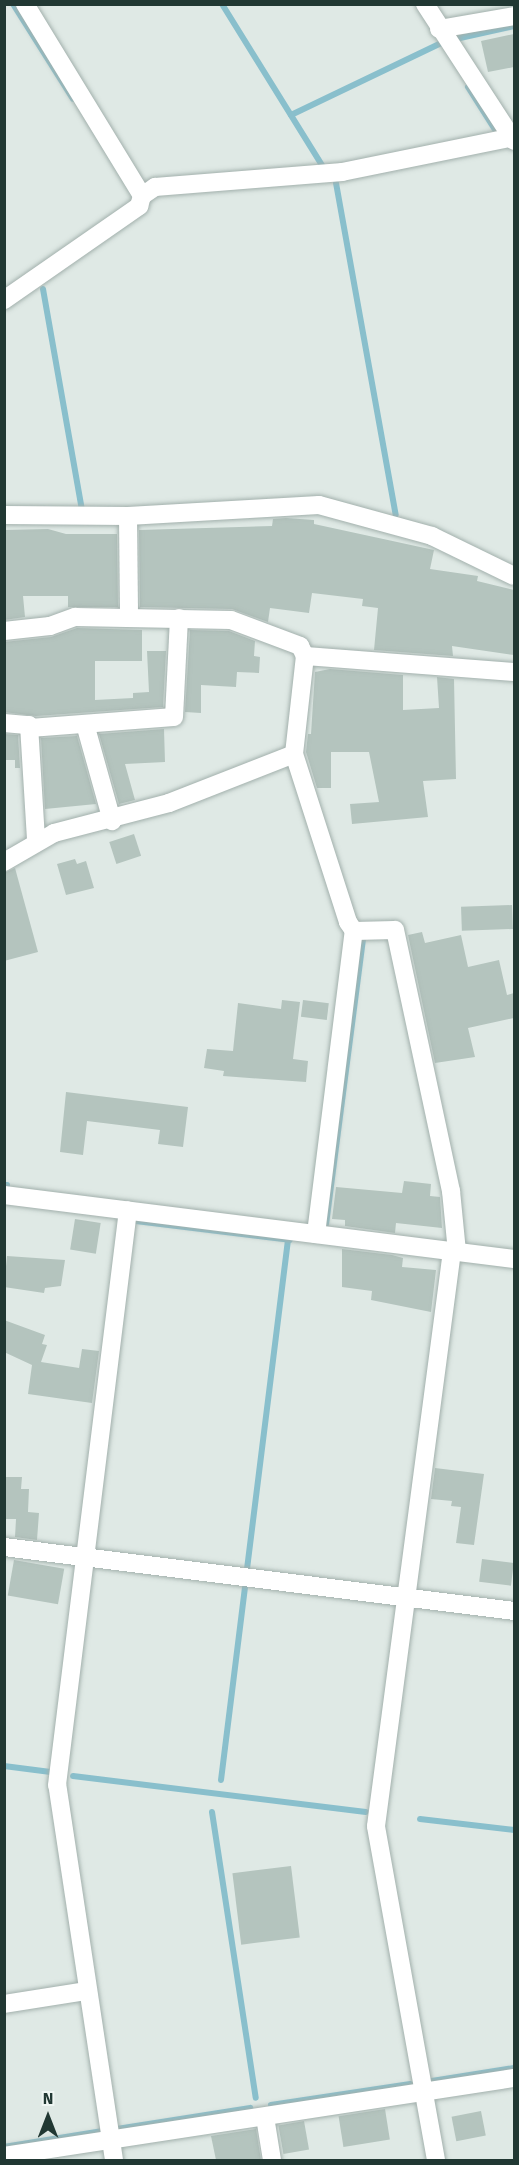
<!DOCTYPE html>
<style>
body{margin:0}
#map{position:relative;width:519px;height:2165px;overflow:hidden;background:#dfe9e5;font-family:"Fira Sans",sans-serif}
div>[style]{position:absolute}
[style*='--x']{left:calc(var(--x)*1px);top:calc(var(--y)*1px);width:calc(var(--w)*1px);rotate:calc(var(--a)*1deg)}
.stream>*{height:6px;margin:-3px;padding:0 3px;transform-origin:3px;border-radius:3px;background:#89bfcc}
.building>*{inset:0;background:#b4c4be;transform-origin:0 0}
.roads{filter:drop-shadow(0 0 2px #a2b0ac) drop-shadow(0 0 2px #a2b0ac)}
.minor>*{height:18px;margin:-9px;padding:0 9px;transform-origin:9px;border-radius:9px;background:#fff}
span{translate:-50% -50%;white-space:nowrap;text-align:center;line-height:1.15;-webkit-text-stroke:6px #eff6f3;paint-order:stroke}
.frame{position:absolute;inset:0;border:6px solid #213833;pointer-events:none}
.north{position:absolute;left:18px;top:2087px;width:60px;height:60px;-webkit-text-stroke:4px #eff6f3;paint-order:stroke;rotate:0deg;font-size:16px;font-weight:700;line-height:24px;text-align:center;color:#213833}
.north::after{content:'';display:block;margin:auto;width:21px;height:27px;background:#213833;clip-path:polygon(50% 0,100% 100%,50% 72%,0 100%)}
</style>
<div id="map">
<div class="stream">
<div style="--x:13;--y:4;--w:112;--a:57.7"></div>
<div style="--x:222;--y:4;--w:192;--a:58.2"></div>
<div style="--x:460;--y:38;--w:55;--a:-12.5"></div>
<div style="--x:468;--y:87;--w:49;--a:57.6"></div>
<div style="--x:291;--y:115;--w:166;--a:-25.6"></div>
<div style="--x:336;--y:183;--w:337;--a:79.8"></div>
<div style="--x:43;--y:289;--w:224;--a:80"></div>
<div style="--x:4;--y:1185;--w:3;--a:0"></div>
<div style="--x:136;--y:1221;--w:155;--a:7"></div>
<div style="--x:326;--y:1224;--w:286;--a:-82.6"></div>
<div style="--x:247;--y:1569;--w:332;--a:-82.9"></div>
<div style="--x:4;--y:1766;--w:47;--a:7.3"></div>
<div style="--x:73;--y:1776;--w:295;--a:7"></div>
<div style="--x:221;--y:1780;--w:195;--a:-82.9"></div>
<div style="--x:212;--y:1812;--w:289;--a:81.3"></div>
<div style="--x:420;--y:1819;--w:95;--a:6.7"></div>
<div style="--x:432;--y:2081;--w:83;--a:-9"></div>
<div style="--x:271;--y:2105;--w:141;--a:-8.6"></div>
<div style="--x:117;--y:2129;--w:135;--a:-9"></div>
<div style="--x:4;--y:2147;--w:100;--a:-9.2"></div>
</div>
<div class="building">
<div style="clip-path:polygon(514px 34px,514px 67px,488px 72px,481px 41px)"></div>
<div style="clip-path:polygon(286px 518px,314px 520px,314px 524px,434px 550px,430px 569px,478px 576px,477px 581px,514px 590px,514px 655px,452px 646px,453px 656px,374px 650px,378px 608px,362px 606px,363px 599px,312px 593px,309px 613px,270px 608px,268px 622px,232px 609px,140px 607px,139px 530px,272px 526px,273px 519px)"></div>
<div style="clip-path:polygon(48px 529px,66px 534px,117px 534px,118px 607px,68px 607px,68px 596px,23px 596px,25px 617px,4px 620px,4px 530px)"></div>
<div style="clip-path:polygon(77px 628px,142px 630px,142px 661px,95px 661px,95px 700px,133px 698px,133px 693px,149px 692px,147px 651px,166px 651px,163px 707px,36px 716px,4px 712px,4px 642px,51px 637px)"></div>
<div style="clip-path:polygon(190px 630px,229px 631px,255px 641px,254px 656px,260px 657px,259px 673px,237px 672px,236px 687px,201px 685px,201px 713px,185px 712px)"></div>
<div style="clip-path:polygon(330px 669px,403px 675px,403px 710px,439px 708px,437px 677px,454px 679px,456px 779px,423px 781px,428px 817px,352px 824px,350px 804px,379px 802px,369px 752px,331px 752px,331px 788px,317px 788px,306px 752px,308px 734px,311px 734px,315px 672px)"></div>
<div style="clip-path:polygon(164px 729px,165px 762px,125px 764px,135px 800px,119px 804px,99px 734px)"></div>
<div style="clip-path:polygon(4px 734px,18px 735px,20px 768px,15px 768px,15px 760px,4px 760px)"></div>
<div style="clip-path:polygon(77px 736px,96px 804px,45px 809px,41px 738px)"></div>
<div style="left:134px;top:834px;width:23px;height:26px;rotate:72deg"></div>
<div style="clip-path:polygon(75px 859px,77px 864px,86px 861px,94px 888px,66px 895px,57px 864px)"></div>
<div style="clip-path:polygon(15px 868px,38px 952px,4px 961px,4px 873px)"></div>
<div style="left:512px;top:905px;width:24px;height:51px;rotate:88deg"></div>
<div style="clip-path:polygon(422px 932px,425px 943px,461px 935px,468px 967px,499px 960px,507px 995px,514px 993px,514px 1018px,468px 1028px,475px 1057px,435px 1063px,408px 935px)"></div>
<div style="clip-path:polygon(282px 1000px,300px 1002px,293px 1059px,308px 1061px,306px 1082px,223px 1076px,224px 1071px,204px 1068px,207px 1049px,233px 1051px,238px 1003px,281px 1009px)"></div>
<div style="left:303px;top:1000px;width:26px;height:17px;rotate:7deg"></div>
<div style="clip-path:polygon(66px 1092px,188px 1107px,183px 1147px,158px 1144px,160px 1130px,87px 1121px,83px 1155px,60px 1152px)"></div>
<div style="clip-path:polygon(404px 1181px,431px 1184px,430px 1196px,440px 1197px,442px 1228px,396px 1223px,395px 1233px,345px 1226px,345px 1220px,332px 1219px,336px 1187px,402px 1193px)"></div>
<div style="left:75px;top:1219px;width:26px;height:31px;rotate:9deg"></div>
<div style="clip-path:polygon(342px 1249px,392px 1255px,403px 1258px,402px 1267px,436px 1270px,431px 1312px,371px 1300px,372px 1291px,342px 1287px)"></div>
<div style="clip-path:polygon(7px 1256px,65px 1260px,61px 1286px,45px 1288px,44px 1293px,4px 1287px)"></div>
<div style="clip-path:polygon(4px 1320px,45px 1335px,42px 1344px,47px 1345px,41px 1362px,79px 1368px,82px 1349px,99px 1351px,92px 1403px,28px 1394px,32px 1365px,4px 1352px)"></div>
<div style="clip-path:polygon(435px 1468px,484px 1474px,474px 1545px,456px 1543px,461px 1507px,451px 1506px,452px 1501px,431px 1499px)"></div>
<div style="clip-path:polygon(4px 1477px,22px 1477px,21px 1489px,29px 1489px,28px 1512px,39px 1513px,37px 1540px,15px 1537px,16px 1519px,4px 1519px)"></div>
<div style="left:482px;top:1559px;width:32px;height:23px;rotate:7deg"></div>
<div style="left:14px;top:1560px;width:51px;height:36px;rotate:10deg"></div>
<div style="left:291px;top:1866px;width:72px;height:59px;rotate:83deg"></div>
<div style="left:385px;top:2109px;width:31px;height:47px;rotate:81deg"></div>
<div style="left:481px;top:2111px;width:25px;height:30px;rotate:79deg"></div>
<div style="left:304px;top:2121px;width:29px;height:26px;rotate:80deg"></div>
<div style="clip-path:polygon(256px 2129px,261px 2160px,216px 2160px,211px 2136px)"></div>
</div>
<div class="roads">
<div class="minor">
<div style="--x:25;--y:4;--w:225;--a:58.6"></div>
<div style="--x:425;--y:4;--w:163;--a:57"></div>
<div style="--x:439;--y:29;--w:76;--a:-9.8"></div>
<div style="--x:4;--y:300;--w:165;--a:-34.8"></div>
<div style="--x:139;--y:206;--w:10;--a:-73"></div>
<div style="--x:142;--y:196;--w:16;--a:-35"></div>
<div style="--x:155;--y:187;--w:188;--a:-4.6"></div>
<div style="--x:342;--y:172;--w:176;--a:-11.5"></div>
<div style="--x:4;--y:515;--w:124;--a:0.5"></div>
<div style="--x:128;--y:516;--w:191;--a:-3.3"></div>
<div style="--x:319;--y:505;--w:117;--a:15.3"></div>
<div style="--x:432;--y:536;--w:91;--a:26"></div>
<div style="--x:128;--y:516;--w:99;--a:89.4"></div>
<div style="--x:4;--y:631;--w:46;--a:-6.2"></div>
<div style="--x:50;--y:626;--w:27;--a:-20"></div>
<div style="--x:75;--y:617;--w:156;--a:1.1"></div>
<div style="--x:231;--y:620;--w:74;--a:20.6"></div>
<div style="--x:300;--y:646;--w:11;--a:63"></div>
<div style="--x:4;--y:723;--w:25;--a:5"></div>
<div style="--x:29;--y:725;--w:116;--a:86.5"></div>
<div style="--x:85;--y:724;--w:101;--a:74.4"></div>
<div style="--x:30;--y:728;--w:144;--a:-4.4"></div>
<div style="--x:174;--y:717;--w:99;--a:-87.1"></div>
<div style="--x:4;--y:862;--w:58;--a:-30.1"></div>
<div style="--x:54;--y:833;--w:119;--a:-14.6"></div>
<div style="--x:169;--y:803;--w:134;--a:-21.4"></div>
<div style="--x:4;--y:1195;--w:514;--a:7.15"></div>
<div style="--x:316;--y:1234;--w:305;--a:-82.9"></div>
<div style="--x:457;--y:1252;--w:61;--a:-95.6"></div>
<div style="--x:451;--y:1191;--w:267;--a:-102.1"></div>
<div style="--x:395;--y:930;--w:41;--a:178.6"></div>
<div style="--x:354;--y:931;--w:11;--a:-124"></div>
<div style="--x:348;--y:922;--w:176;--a:-107.8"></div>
<div style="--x:294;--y:754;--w:99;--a:-83.6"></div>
<div style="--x:305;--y:656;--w:210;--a:4.4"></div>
<div style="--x:4;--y:1547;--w:514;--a:7.15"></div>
<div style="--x:4;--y:2004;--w:83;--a:-9"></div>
<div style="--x:265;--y:2117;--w:44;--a:80.8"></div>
<div style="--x:4;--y:2156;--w:516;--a:-8.7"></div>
<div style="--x:114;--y:2160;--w:379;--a:-98.6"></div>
<div style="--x:57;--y:1785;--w:579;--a:-82.96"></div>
<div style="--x:436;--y:2160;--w:339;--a:-100.2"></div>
<div style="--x:376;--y:1826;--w:580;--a:-82.47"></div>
</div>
</div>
<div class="frame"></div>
<div class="north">N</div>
</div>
